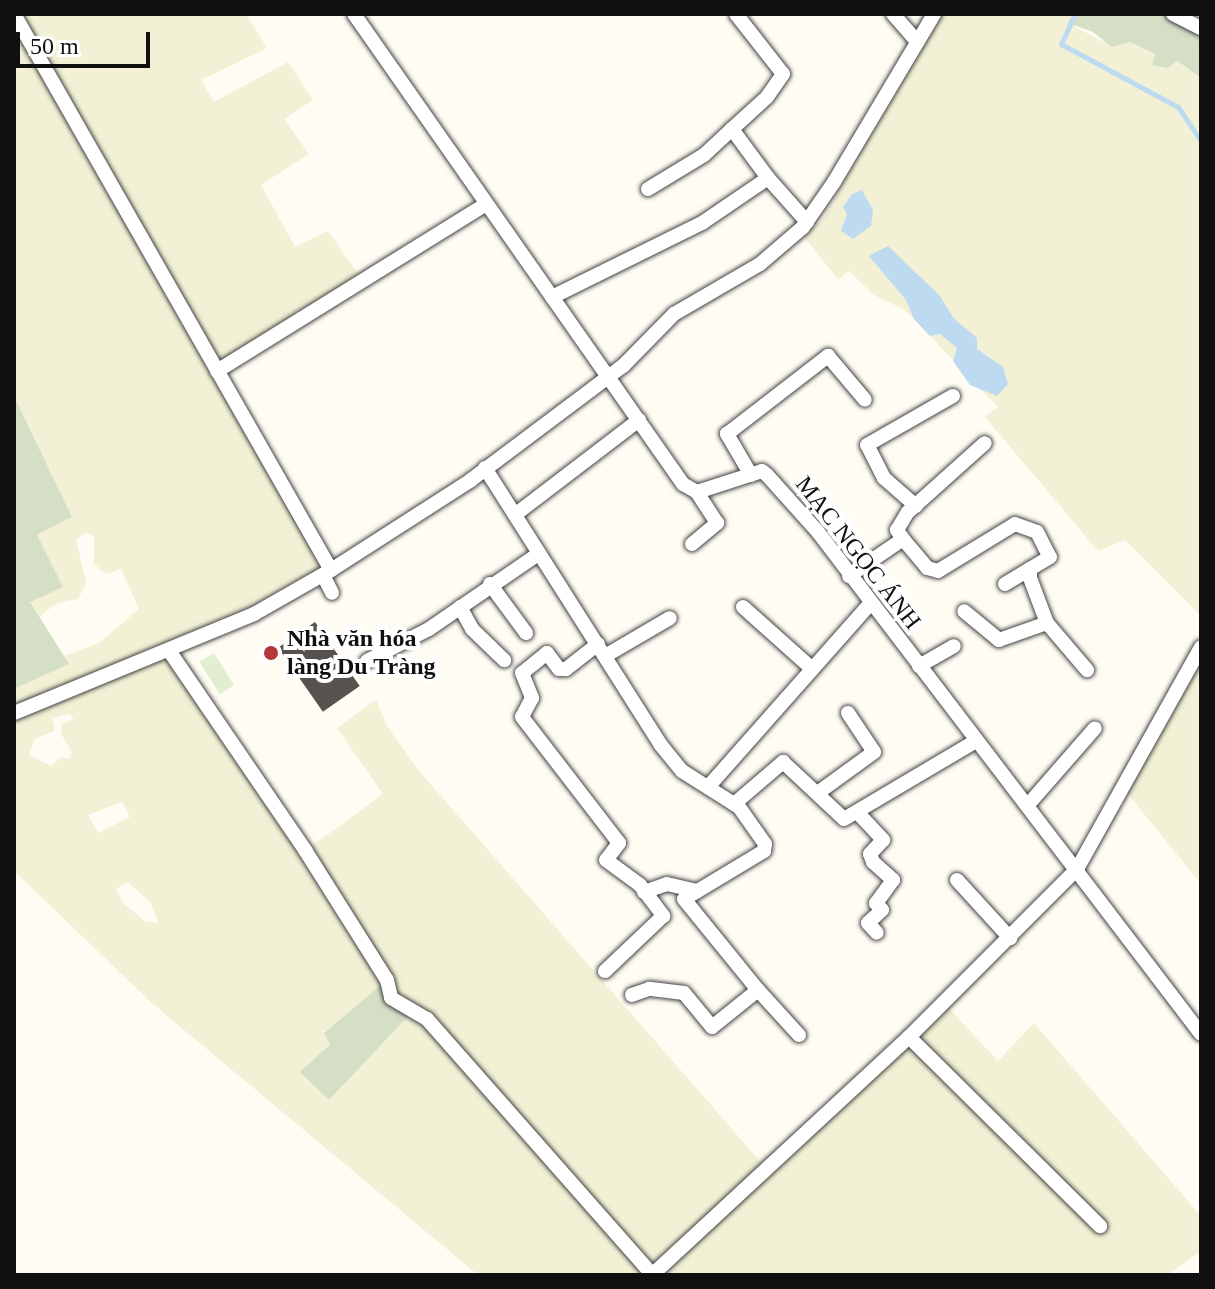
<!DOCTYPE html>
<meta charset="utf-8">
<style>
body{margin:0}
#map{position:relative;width:1215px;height:1289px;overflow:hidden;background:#fefcf3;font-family:"Times New Roman",serif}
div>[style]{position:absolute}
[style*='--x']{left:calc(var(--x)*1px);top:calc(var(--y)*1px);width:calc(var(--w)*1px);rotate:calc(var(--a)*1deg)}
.farmland>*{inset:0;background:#f2f1d5}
.cemetery>*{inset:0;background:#d5dfc5}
.pitch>*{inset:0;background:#e2eed0;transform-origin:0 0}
.water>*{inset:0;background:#bddaf0}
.stream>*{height:5px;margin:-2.5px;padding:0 2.5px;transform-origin:2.5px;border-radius:2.5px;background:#bddaf0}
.building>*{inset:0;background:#57524d;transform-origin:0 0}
.roads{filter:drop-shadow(0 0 2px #434343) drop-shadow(0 0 2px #434343)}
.minor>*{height:14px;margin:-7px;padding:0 7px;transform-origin:7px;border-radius:7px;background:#fff}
.dots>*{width:22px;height:22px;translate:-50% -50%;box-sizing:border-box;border:4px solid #fff;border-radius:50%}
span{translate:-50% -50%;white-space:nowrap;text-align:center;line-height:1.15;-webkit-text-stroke:8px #fff;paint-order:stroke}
.street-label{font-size:24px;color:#101010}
.poi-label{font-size:24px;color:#101010;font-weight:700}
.left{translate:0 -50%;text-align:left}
.frame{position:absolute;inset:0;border:16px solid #101010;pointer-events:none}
.scale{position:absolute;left:16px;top:32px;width:134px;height:36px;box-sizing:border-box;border:4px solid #101010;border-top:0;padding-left:10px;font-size:24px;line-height:28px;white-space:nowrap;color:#101010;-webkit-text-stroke:6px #fff;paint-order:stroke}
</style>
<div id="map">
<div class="farmland">
<div style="clip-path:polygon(evenodd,14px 14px,246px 14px,267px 48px,201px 80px,214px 102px,288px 62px,313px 100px,284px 119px,309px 154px,261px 185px,295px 247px,328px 231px,363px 281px,217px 371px,331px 570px,171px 651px,309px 848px,383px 794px,337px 728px,376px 700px,387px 726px,419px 771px,766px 1168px,944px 1003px,998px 1061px,1034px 1023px,1201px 1216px,1201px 1251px,1168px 1275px,478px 1275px,153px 1004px,14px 871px,14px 689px,69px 664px,64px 656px,99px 643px,139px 609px,121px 569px,106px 574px,94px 564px,94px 537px,87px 532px,76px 539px,86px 583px,78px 599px,57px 603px,39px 617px,30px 602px,37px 535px,72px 517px,14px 396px,14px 14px,69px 714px,74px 719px,62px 724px,61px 734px,72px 752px,69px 759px,61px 757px,51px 766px,29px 755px,34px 739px,55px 731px,52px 718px,69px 714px,14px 14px,122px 802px,130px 817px,98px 833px,88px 815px,122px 802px,14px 14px,128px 882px,150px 902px,159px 923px,146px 922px,123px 903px,116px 889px,128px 882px,14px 14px,348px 1015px,329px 1099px,300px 1072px,330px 1043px,324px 1032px,348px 1015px)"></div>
<div style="clip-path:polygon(942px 14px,1072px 14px,1069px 23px,1101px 41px,1130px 42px,1156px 55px,1152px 65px,1176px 61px,1201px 78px,1201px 616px,1125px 540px,1098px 551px,985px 417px,998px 407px,905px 310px,874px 295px,849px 271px,838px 279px,803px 236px,821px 222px)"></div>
<div style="clip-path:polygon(1201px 647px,1201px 884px,1124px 789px)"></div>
</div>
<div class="cemetery">
<div style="clip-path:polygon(1073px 14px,1173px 14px,1201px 28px,1201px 78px,1177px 61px,1168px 68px,1152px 65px,1155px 54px,1130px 42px,1112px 47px,1093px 32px,1068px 23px)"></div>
<div style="clip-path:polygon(14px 396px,72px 517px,37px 535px,63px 587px,30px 602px,69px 664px,14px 689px)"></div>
<div style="clip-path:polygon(387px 980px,412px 1012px,329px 1100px,300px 1072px,330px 1044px,324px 1033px)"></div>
</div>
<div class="pitch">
<div style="left:214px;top:653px;width:38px;height:17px;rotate:58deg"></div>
</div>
<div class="water">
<div style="clip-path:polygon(862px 190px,873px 210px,871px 226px,853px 239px,841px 231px,847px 214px,843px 207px,852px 194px)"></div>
<div style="clip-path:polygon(888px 246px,940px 296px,954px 319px,977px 338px,977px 349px,1003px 367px,1008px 384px,997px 396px,970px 385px,953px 361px,957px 348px,940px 334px,930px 336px,914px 319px,906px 300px,869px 256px)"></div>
</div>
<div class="stream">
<div style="--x:1075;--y:14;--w:33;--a:115"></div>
<div style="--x:1061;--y:44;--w:133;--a:28.3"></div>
<div style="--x:1178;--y:107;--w:41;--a:55.9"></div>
</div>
<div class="building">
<div style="left:315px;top:622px;width:78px;height:45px;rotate:55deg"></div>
</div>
<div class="roads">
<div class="minor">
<div style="--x:14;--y:14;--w:640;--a:60.31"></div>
<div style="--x:354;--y:14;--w:574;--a:55.01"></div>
<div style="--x:683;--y:484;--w:16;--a:30"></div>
<div style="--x:697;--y:492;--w:68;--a:-17.9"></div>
<div style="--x:762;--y:471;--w:6;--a:39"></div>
<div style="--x:767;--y:475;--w:76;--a:48.2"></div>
<div style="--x:818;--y:532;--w:631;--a:52.66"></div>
<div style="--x:893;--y:14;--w:37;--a:49"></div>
<div style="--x:1173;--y:14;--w:31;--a:27"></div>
<div style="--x:768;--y:178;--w:59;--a:48.4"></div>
<div style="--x:648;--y:189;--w:66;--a:-31.3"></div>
<div style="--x:704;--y:155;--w:38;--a:-43"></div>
<div style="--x:552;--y:297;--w:167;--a:-26.3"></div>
<div style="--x:702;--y:223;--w:80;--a:-34.3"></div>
<div style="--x:768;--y:178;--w:61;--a:-126.3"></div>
<div style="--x:732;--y:129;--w:47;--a:-42.4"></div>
<div style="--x:767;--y:97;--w:28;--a:-55"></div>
<div style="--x:783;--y:74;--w:76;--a:-128.1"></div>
<div style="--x:217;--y:371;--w:315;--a:-31.8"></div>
<div style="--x:485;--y:468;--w:327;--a:57.6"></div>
<div style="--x:660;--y:744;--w:35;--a:51"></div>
<div style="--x:682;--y:771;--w:67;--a:32.3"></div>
<div style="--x:739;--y:807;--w:45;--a:54.9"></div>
<div style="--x:765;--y:844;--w:7;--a:98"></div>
<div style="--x:764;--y:851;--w:93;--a:149"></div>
<div style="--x:684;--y:899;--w:117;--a:50.9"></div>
<div style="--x:758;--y:990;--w:59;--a:141.2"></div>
<div style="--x:712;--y:1027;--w:44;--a:-129.5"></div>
<div style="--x:684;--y:993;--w:35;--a:-173"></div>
<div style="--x:649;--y:989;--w:18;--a:161"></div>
<div style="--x:751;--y:475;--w:48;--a:-120.3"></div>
<div style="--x:727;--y:434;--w:128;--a:-37.7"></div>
<div style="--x:828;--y:356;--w:57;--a:49.9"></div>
<div style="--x:916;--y:506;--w:43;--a:-138.8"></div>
<div style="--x:884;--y:478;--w:37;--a:-117"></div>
<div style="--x:867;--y:445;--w:99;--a:-29.7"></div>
<div style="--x:516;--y:514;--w:155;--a:-37.4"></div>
<div style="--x:903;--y:539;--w:11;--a:-124"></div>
<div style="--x:897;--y:530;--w:21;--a:-59"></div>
<div style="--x:908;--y:512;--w:103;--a:-41.9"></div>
<div style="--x:692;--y:544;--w:33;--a:-40"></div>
<div style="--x:717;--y:523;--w:37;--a:-123"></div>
<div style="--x:323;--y:575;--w:20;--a:63"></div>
<div style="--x:849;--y:576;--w:65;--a:-34.4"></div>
<div style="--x:903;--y:539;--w:38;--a:50"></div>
<div style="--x:927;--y:568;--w:11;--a:15"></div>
<div style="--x:938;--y:571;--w:90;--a:-31.4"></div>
<div style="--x:1015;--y:524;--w:23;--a:20"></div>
<div style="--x:1037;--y:532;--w:28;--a:63"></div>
<div style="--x:1050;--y:557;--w:23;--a:149"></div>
<div style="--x:1030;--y:569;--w:9;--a:90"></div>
<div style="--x:1030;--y:578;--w:48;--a:69.3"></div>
<div style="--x:1047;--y:623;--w:51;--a:160.5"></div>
<div style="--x:999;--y:640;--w:45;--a:-140.4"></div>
<div style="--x:490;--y:584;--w:61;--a:53.7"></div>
<div style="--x:1005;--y:584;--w:29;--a:-31"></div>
<div style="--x:460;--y:607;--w:25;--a:61"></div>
<div style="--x:472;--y:629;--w:45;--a:44.1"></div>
<div style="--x:743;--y:607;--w:90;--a:41.8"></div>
<div style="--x:1047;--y:623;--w:62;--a:49.6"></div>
<div style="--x:598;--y:644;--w:41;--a:142"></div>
<div style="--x:566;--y:669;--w:7;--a:180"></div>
<div style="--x:559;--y:669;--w:20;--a:-127"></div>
<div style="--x:547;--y:653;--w:32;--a:141"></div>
<div style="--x:522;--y:673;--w:27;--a:68"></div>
<div style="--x:532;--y:698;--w:21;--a:118"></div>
<div style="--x:522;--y:717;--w:159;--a:52.4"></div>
<div style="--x:619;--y:843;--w:21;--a:127"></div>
<div style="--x:606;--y:860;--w:42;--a:36.3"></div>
<div style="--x:640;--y:885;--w:39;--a:53"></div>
<div style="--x:663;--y:916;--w:80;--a:136.5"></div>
<div style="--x:170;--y:652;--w:240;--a:55.7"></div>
<div style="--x:305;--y:850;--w:154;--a:57.8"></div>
<div style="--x:387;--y:980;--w:18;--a:77"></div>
<div style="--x:391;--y:998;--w:42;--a:30.3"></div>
<div style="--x:427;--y:1019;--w:341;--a:48.6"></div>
<div style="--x:605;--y:656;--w:75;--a:-30.3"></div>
<div style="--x:367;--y:661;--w:70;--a:-27.3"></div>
<div style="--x:429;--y:629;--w:132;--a:-34.5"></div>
<div style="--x:919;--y:666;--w:40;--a:-29.7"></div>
<div style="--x:14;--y:713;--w:260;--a:-22.4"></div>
<div style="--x:254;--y:614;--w:89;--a:-29.7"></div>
<div style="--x:331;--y:570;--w:166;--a:-32.7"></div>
<div style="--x:471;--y:480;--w:190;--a:-36.9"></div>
<div style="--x:623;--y:366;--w:73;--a:-45.6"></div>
<div style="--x:674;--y:314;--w:99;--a:-30.2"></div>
<div style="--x:760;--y:264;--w:57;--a:-40.7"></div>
<div style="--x:803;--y:227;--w:55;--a:-55.4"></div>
<div style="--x:834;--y:182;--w:196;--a:-59.2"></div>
<div style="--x:708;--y:787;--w:243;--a:-48.5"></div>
<div style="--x:819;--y:792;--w:68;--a:-36"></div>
<div style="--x:874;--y:752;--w:47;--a:-123.7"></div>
<div style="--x:734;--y:804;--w:65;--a:-40.6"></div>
<div style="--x:783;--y:762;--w:83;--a:43.1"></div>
<div style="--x:844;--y:819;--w:153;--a:-30.6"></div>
<div style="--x:1027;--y:806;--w:103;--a:-48.9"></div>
<div style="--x:858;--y:813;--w:37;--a:47"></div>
<div style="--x:883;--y:840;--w:19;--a:133"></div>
<div style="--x:870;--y:854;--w:9;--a:69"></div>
<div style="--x:873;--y:862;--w:27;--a:42"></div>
<div style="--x:893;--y:880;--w:29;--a:126"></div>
<div style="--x:876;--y:903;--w:9;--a:49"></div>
<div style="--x:882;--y:910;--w:19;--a:137"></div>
<div style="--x:868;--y:923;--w:13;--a:48"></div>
<div style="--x:957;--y:880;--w:79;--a:47.6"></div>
<div style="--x:644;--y:892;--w:24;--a:-19"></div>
<div style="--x:667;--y:884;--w:31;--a:13"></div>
<div style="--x:758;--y:990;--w:61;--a:47.7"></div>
<div style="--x:909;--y:1037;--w:269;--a:44.7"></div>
<div style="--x:652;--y:1275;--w:350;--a:-42.8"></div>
<div style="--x:909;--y:1037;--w:238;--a:-45"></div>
<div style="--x:1077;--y:869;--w:254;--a:-60.8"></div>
</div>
</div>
<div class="dots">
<div style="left:271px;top:653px;background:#b23736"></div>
</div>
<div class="street-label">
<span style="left:858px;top:553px;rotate:52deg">MẠC NGỌC ÁNH</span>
</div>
<div class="poi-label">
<span class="left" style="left:287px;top:653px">Nhà văn hóa<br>làng Du Tràng</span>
</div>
<div class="frame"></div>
<div class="scale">50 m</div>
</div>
